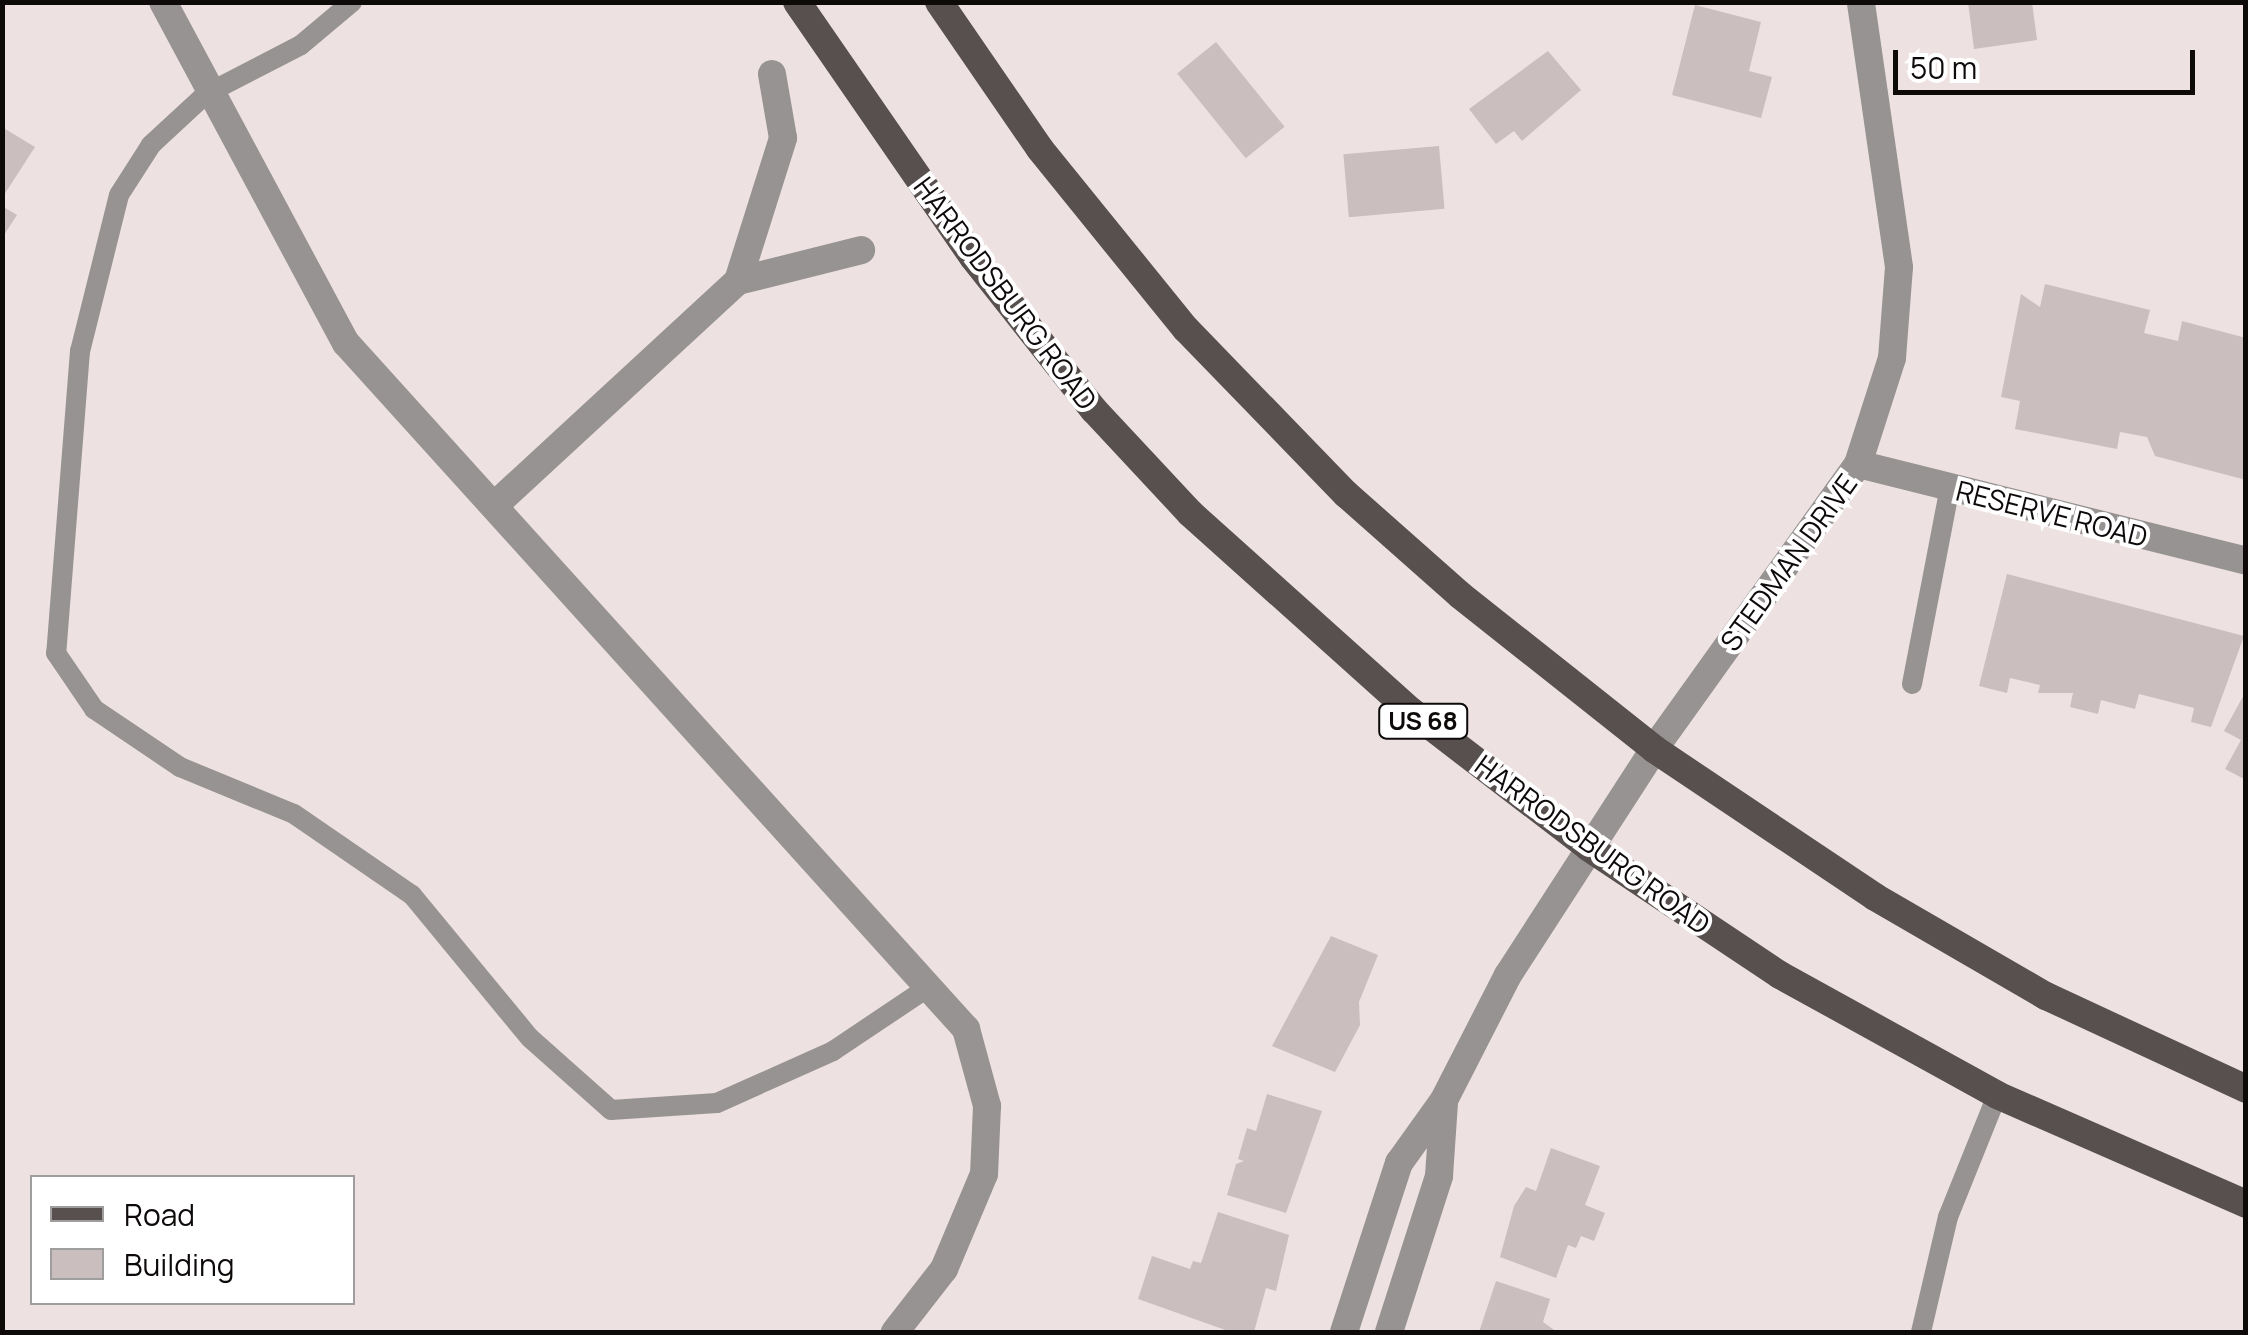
<!DOCTYPE html>
<style>
body{margin:0}
#map{position:relative;width:2248px;height:1335px;overflow:hidden;background:#ede2e1;font-family:Manrope,sans-serif}
div>[style]{position:absolute}
[style*='--x']{left:calc(var(--x)*1px);top:calc(var(--y)*1px);width:calc(var(--w)*1px);rotate:calc(var(--a)*1deg)}
.building>*{inset:0;background:#cabfbe;transform-origin:0 0}
.service>*{height:20px;margin:-10px;padding:0 10px;transform-origin:10px;border-radius:10px;background:#979392}
.minor>*{height:28px;margin:-14px;padding:0 14px;transform-origin:14px;border-radius:14px;background:#979392}
.primary>*{height:28px;margin:-14px;padding:0 14px;transform-origin:14px;border-radius:14px;background:#58504f}
span{translate:-50% -50%;white-space:nowrap;text-align:center;line-height:1.15;-webkit-text-stroke:8px #fff;paint-order:stroke}
.shield-label span{padding:2px 8px;background:#fff;border:2px solid;border-radius:8px;-webkit-text-stroke-width:0}
.shield-label{font-size:25px;color:#0e0a0a;font-weight:700}
.street-label{font-size:28px;color:#0e0a0a}
.frame{position:absolute;inset:0;border:5px solid #0e0a0a;pointer-events:none}
.legend{position:absolute;left:30px;top:1175px;width:325px;height:130px;box-sizing:border-box;background:#fff;border:2px solid #9f9d9d;margin:0;padding:12px 18px;list-style:none;font-size:30px;color:#0e0a0a}
.legend li{display:flex;align-items:center;gap:20px;height:50px}
.legend b{width:50px;border:2px solid #9f9d9d}
.scale{position:absolute;left:1893px;top:50px;width:302px;height:45px;box-sizing:border-box;border:5px solid #0e0a0a;border-top:0;padding-left:12px;font-size:30px;line-height:35px;white-space:nowrap;color:#0e0a0a;-webkit-text-stroke:8px #fff;paint-order:stroke}
</style>
<div id="map">
<div class="building">
<div style="clip-path:polygon(1968px 2px,2032px 2px,2037px 40px,1974px 49px)"></div>
<div style="clip-path:polygon(1695px 5px,1761px 22px,1749px 71px,1772px 77px,1761px 118px,1672px 95px)"></div>
<div style="left:1216px;top:42px;width:109px;height:50px;rotate:51deg"></div>
<div style="clip-path:polygon(1548px 51px,1581px 90px,1522px 141px,1514px 131px,1496px 144px,1469px 109px)"></div>
<div style="clip-path:polygon(2px 127px,35px 147px,2px 198px)"></div>
<div style="left:1439px;top:146px;width:63px;height:96px;rotate:85deg"></div>
<div style="clip-path:polygon(2px 206px,17px 215px,2px 238px)"></div>
<div style="clip-path:polygon(2045px 284px,2150px 310px,2144px 333px,2178px 341px,2182px 321px,2246px 338px,2246px 480px,2155px 456px,2147px 437px,2120px 432px,2117px 449px,2015px 429px,2020px 401px,2001px 397px,2021px 294px,2040px 307px)"></div>
<div style="clip-path:polygon(2007px 574px,2244px 636px,2211px 727px,2191px 722px,2194px 708px,2139px 694px,2135px 709px,2101px 700px,2098px 714px,2070px 707px,2073px 693px,2038px 693px,2040px 685px,2010px 678px,2007px 693px,1979px 686px)"></div>
<div style="clip-path:polygon(2246px 691px,2246px 780px,2225px 769px,2241px 740px,2224px 731px)"></div>
<div style="clip-path:polygon(1331px 936px,1378px 955px,1359px 1002px,1360px 1025px,1335px 1072px,1272px 1046px)"></div>
<div style="clip-path:polygon(1267px 1094px,1322px 1111px,1286px 1213px,1227px 1195px,1236px 1164px,1244px 1161px,1238px 1159px,1247px 1128px,1256px 1131px)"></div>
<div style="clip-path:polygon(1551px 1148px,1600px 1166px,1585px 1205px,1605px 1213px,1594px 1241px,1581px 1236px,1576px 1248px,1568px 1245px,1556px 1278px,1500px 1257px,1514px 1206px,1526px 1187px,1536px 1191px)"></div>
<div style="clip-path:polygon(1218px 1212px,1289px 1235px,1276px 1291px,1266px 1288px,1254px 1332px,1231px 1332px,1138px 1299px,1152px 1256px,1190px 1269px,1193px 1261px,1201px 1263px)"></div>
<div style="clip-path:polygon(1496px 1281px,1550px 1299px,1543px 1322px,1557px 1332px,1479px 1332px)"></div>
</div>
<div class="service">
<div style="--x:352;--y:2;--w:67;--a:139.9"></div>
<div style="--x:301;--y:45;--w:107;--a:152.7"></div>
<div style="--x:206;--y:94;--w:75;--a:137.2"></div>
<div style="--x:151;--y:145;--w:59;--a:122.6"></div>
<div style="--x:119;--y:195;--w:161;--a:104"></div>
<div style="--x:80;--y:351;--w:303;--a:94.5"></div>
<div style="--x:56;--y:653;--w:68;--a:55.8"></div>
<div style="--x:94;--y:709;--w:104;--a:34"></div>
<div style="--x:180;--y:767;--w:123;--a:22.4"></div>
<div style="--x:294;--y:814;--w:143;--a:34.5"></div>
<div style="--x:412;--y:895;--w:185;--a:50.5"></div>
<div style="--x:530;--y:1038;--w:108;--a:41.6"></div>
<div style="--x:611;--y:1110;--w:106;--a:-3.8"></div>
<div style="--x:717;--y:1103;--w:127;--a:-24.1"></div>
<div style="--x:833;--y:1051;--w:117;--a:-33.8"></div>
<div style="--x:1912;--y:684;--w:201;--a:-79.1"></div>
<div style="--x:1921;--y:1332;--w:118;--a:-76.8"></div>
<div style="--x:1948;--y:1217;--w:131;--a:-68.1"></div>
</div>
<div class="minor">
<div style="--x:163;--y:2;--w:387;--a:61.8"></div>
<div style="--x:346;--y:343;--w:925;--a:47.89"></div>
<div style="--x:966;--y:1029;--w:80;--a:74.7"></div>
<div style="--x:987;--y:1106;--w:68;--a:92.5"></div>
<div style="--x:984;--y:1174;--w:103;--a:112.8"></div>
<div style="--x:944;--y:1269;--w:80;--a:127.9"></div>
<div style="--x:738;--y:281;--w:127;--a:-14.1"></div>
<div style="--x:1858;--y:464;--w:400;--a:14"></div>
<div style="--x:495;--y:505;--w:330;--a:-42.7"></div>
<div style="--x:738;--y:281;--w:150;--a:-72.5"></div>
<div style="--x:783;--y:138;--w:65;--a:-99.8"></div>
<div style="--x:1344;--y:1332;--w:178;--a:-72"></div>
<div style="--x:1399;--y:1163;--w:77;--a:-54.5"></div>
<div style="--x:1444;--y:1100;--w:140;--a:-62.9"></div>
<div style="--x:1508;--y:975;--w:269;--a:-57.1"></div>
<div style="--x:1654;--y:749;--w:350;--a:-54.4"></div>
<div style="--x:1858;--y:464;--w:111;--a:-72.2"></div>
<div style="--x:1892;--y:358;--w:91;--a:-85.6"></div>
<div style="--x:1899;--y:267;--w:268;--a:-98.2"></div>
<div style="--x:1389;--y:1332;--w:164;--a:-72.2"></div>
<div style="--x:1439;--y:1176;--w:74;--a:-86.1"></div>
</div>
<div class="primary">
<div style="--x:797;--y:2;--w:310;--a:55.4"></div>
<div style="--x:973;--y:257;--w:195;--a:51.7"></div>
<div style="--x:1094;--y:410;--w:141;--a:47"></div>
<div style="--x:1190;--y:513;--w:297;--a:41.9"></div>
<div style="--x:1411;--y:711;--w:223;--a:37.5"></div>
<div style="--x:1588;--y:847;--w:231;--a:33.7"></div>
<div style="--x:1780;--y:975;--w:248;--a:28.9"></div>
<div style="--x:1997;--y:1095;--w:272;--a:23.6"></div>
<div style="--x:939;--y:2;--w:178;--a:55.5"></div>
<div style="--x:1040;--y:149;--w:232;--a:51"></div>
<div style="--x:1186;--y:329;--w:230;--a:45.9"></div>
<div style="--x:1346;--y:494;--w:152;--a:41.5"></div>
<div style="--x:1460;--y:595;--w:248;--a:38.4"></div>
<div style="--x:1654;--y:749;--w:266;--a:33.8"></div>
<div style="--x:1875;--y:897;--w:198;--a:30.1"></div>
<div style="--x:2046;--y:996;--w:221;--a:24.9"></div>
</div>
<div class="shield-label">
<span style="left:1423px;top:721px">US 68</span>
</div>
<div class="street-label">
<span style="left:1006px;top:293px;rotate:53deg">HARRODSBURG ROAD</span>
<span style="left:2052px;top:513px;rotate:14deg">RESERVE ROAD</span>
<span style="left:1788px;top:562px;rotate:-54deg">STEDMAN DRIVE</span>
<span style="left:1593px;top:844px;rotate:36deg">HARRODSBURG ROAD</span>
</div>
<div class="frame"></div>
<ul class="legend">
<li><b style="height:12px;background:#58504f"></b>Road</li>
<li><b style="height:28px;background:#cabfbe"></b>Building</li>
</ul>
<div class="scale">50 m</div>
</div>
